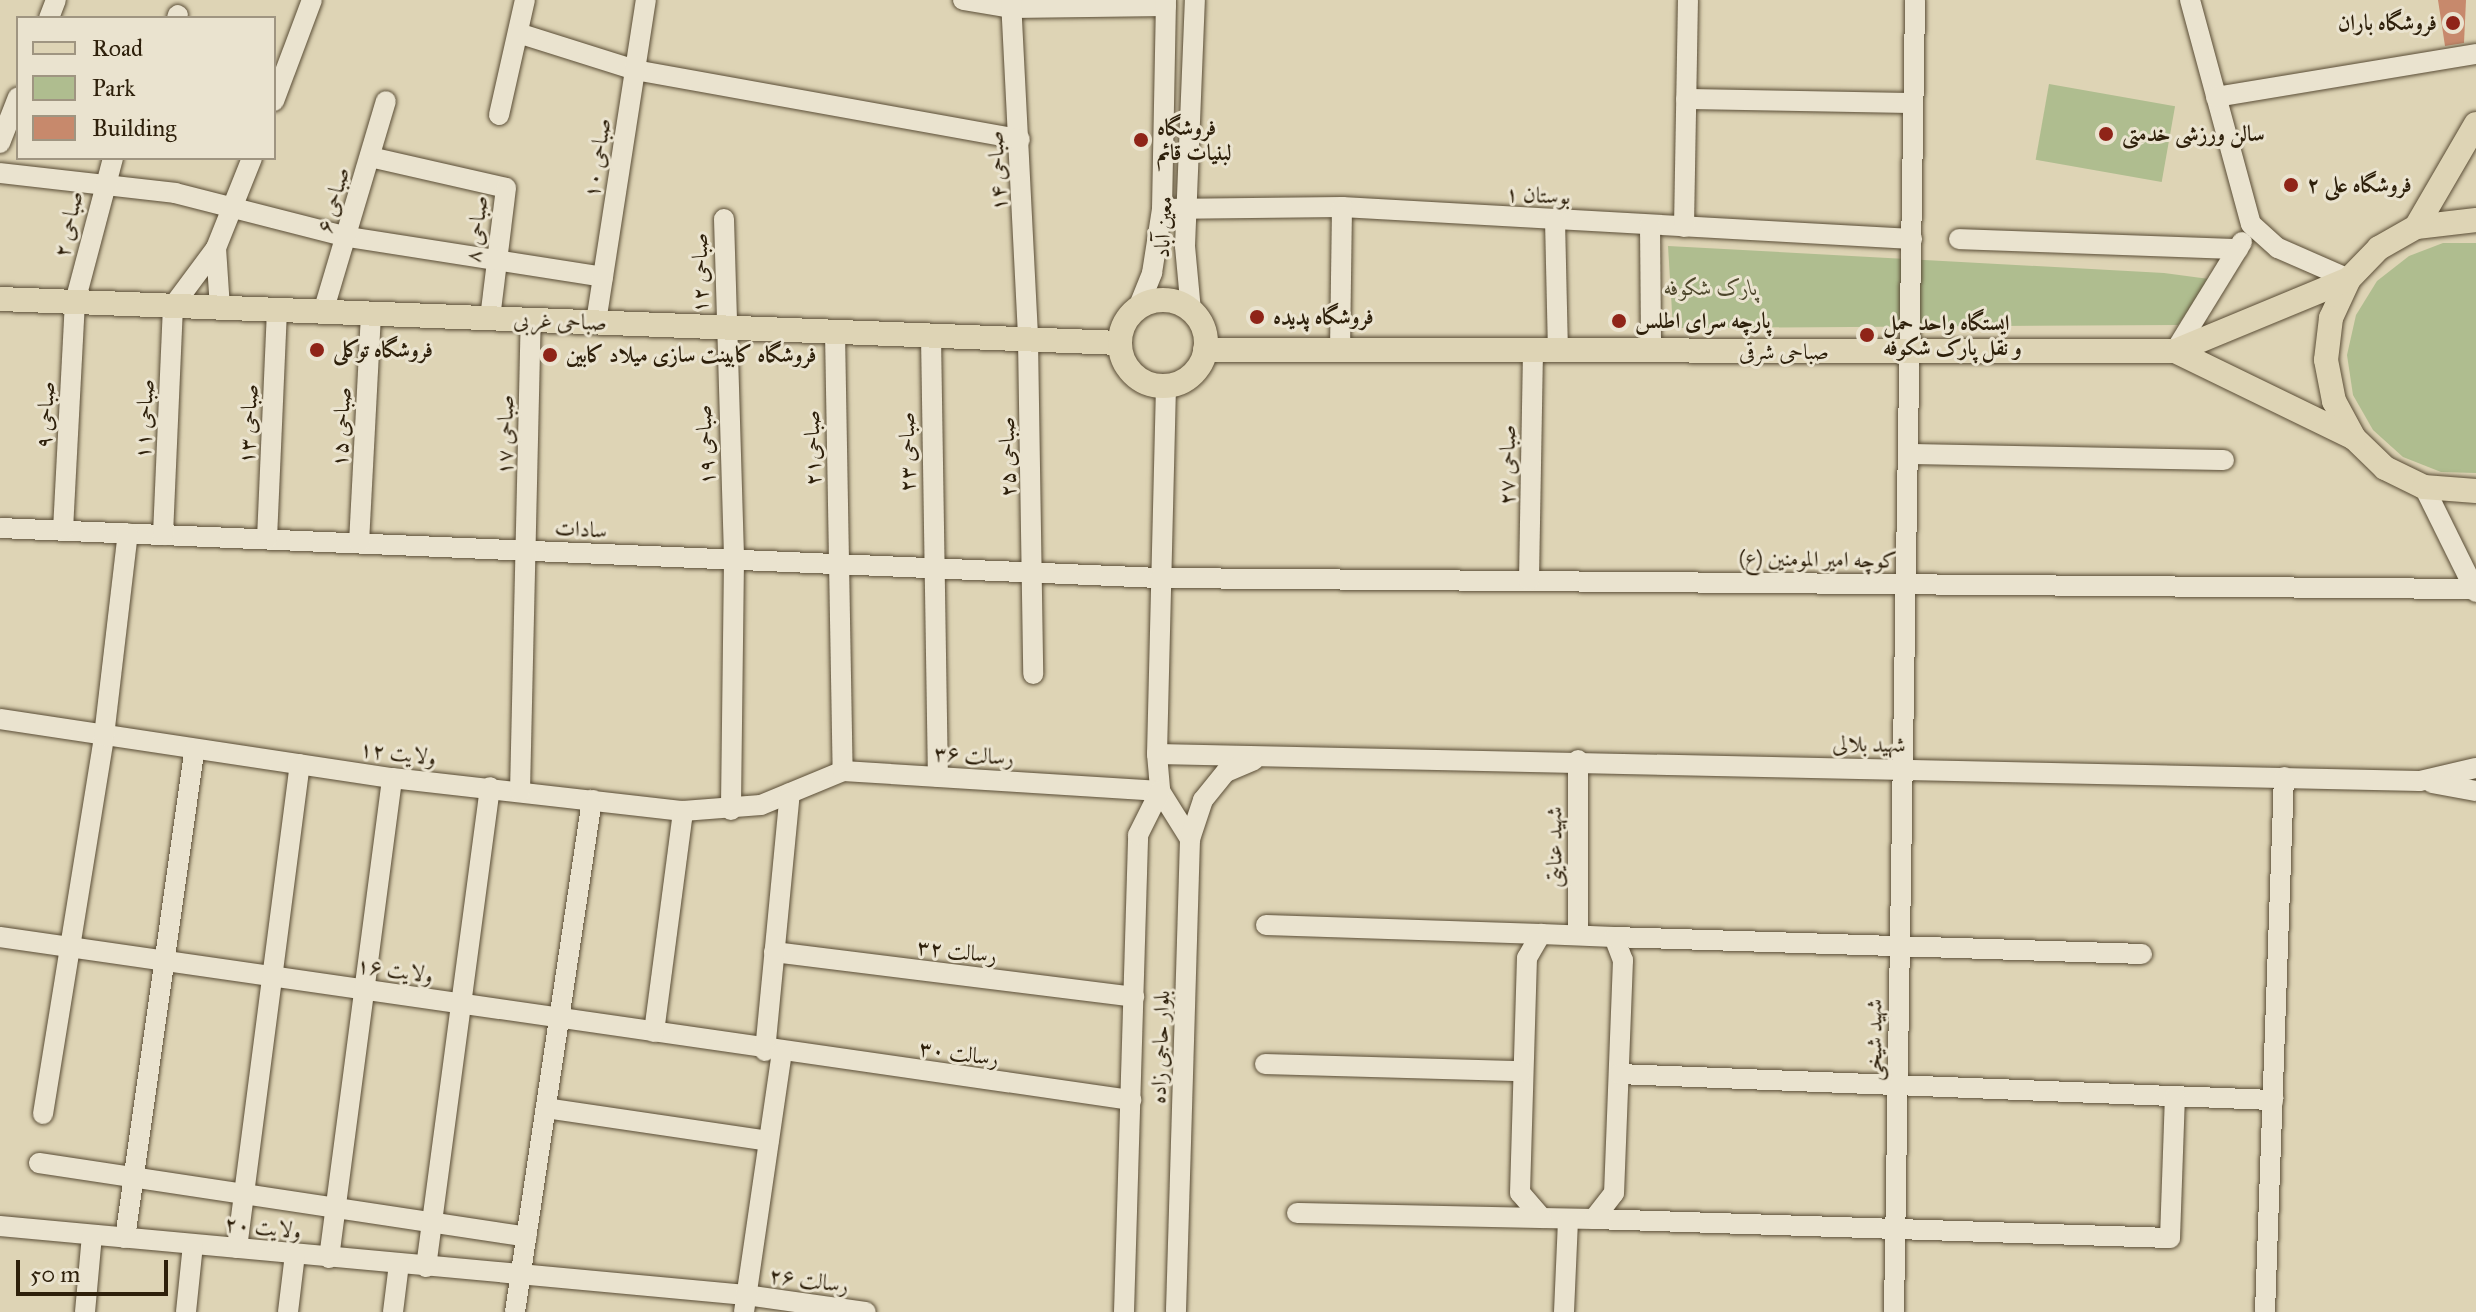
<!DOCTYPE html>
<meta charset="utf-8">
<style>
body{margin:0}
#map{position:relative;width:2476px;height:1312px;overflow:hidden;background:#ded4b5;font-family:"IM FELL Great Primer",Amiri,serif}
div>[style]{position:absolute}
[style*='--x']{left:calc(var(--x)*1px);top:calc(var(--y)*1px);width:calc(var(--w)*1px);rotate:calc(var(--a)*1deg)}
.green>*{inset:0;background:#afbd8f;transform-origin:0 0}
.building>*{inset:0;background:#c7896c}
.roads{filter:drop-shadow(0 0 2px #5a4d36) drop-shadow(0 0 2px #5a4d36)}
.minor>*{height:20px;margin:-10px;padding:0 10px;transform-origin:10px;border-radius:10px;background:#eae3cf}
.major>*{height:24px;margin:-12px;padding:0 12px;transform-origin:12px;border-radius:12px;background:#ded4b5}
.major>.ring{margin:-12px;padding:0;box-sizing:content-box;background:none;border:24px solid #ded4b5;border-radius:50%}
.dots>*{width:22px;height:22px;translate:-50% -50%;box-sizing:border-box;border:4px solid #eae3cf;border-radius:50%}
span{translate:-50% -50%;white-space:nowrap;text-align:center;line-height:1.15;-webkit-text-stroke:6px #eae3cf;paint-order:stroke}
.poi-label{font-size:22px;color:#2e200b;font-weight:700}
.right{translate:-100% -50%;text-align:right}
.left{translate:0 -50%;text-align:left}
.street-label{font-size:22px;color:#2e200b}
.park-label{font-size:22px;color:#4e472c;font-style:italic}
.legend{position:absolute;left:16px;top:16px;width:260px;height:144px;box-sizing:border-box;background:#eae3cf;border:2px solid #9f9581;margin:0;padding:10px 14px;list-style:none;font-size:24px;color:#2e200b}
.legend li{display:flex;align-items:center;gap:16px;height:40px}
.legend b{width:40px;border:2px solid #9f9581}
.scale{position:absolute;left:16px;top:1260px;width:152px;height:36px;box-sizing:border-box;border:4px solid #2e200b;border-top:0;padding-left:10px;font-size:24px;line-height:28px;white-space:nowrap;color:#2e200b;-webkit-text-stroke:6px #eae3cf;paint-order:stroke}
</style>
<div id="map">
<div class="green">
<div style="left:2049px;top:84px;width:128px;height:77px;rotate:10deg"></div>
<div style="clip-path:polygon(2443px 243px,2476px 243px,2476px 473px,2441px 472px,2403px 457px,2373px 430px,2353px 395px,2347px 355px,2356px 315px,2377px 281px,2409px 256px)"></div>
<div style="clip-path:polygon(1668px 246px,2164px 273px,2209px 279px,2178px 325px,1673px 328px)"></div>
</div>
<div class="building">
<div style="clip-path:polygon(2438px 0,2466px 0,2464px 43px,2445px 46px)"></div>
</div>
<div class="roads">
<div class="minor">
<div style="--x:963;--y:0;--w:50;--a:9.3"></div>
<div style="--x:1012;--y:8;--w:154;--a:-0.7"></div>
<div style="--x:1011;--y:0;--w:340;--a:87.1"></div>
<div style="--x:1028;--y:340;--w:334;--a:89.1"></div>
<div style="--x:2190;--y:0;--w:232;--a:74.8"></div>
<div style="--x:2251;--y:224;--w:36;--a:42"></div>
<div style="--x:2278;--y:248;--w:77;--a:23.6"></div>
<div style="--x:49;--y:18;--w:19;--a:-69"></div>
<div style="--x:177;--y:18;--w:3;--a:-72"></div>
<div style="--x:518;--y:33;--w:123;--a:17.5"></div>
<div style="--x:635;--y:70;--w:391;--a:10.2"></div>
<div style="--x:2216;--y:97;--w:264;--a:-9.4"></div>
<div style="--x:1686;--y:99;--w:227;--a:1"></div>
<div style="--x:274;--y:101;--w:108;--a:-69.4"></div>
<div style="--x:499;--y:115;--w:118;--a:-77.3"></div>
<div style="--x:0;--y:143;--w:49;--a:-68.6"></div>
<div style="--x:370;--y:157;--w:139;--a:12.8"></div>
<div style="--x:506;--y:188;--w:131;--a:97"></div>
<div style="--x:0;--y:173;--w:176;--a:6.5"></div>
<div style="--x:175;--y:193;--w:179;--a:14.3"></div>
<div style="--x:348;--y:237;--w:258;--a:8.9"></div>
<div style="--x:1162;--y:209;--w:180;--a:-0.6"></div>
<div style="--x:1342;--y:207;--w:571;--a:3.21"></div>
<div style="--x:724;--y:219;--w:341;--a:88.3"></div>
<div style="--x:734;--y:560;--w:250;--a:90.7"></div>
<div style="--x:1555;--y:220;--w:131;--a:88.7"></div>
<div style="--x:1650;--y:225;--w:127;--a:89.5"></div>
<div style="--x:1684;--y:227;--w:227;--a:-89"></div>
<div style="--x:1959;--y:239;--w:279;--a:2.1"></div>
<div style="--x:216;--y:248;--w:97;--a:-68.2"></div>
<div style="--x:1138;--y:308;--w:38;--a:-68"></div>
<div style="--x:1152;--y:273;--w:65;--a:-81.1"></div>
<div style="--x:1162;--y:209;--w:209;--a:-88.9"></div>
<div style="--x:1191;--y:311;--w:65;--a:-95.3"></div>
<div style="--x:1185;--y:246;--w:246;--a:-87.7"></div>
<div style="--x:323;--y:312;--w:220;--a:-73.4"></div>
<div style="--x:596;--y:322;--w:326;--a:-81.2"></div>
<div style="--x:835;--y:332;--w:439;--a:89"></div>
<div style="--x:931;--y:336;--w:441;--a:89.1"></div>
<div style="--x:1340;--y:350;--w:143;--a:-89.2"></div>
<div style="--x:2175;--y:351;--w:128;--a:-58.4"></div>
<div style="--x:1166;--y:386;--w:368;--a:91.4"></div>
<div style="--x:1157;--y:754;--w:37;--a:85"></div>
<div style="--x:1160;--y:791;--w:57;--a:58"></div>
<div style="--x:1190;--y:839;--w:473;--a:91.7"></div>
<div style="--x:1909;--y:454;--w:315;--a:1.1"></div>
<div style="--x:2424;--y:487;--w:117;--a:63.7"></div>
<div style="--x:0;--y:528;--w:1161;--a:2.47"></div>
<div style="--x:1160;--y:578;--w:1315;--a:0.48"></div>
<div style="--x:63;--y:530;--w:228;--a:-87"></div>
<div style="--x:75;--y:302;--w:149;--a:-75.2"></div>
<div style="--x:163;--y:535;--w:229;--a:-87.5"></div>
<div style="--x:173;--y:306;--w:72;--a:-53.4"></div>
<div style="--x:216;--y:248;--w:60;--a:86.2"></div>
<div style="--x:267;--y:539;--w:229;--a:-87.5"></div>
<div style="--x:359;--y:543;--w:229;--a:-87"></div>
<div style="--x:1529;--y:580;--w:229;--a:-89"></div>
<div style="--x:0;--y:719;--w:396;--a:8.6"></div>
<div style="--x:392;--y:778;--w:293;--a:6.5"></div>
<div style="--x:683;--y:811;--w:78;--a:-4.4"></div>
<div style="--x:761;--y:805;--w:89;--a:-22.5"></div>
<div style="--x:843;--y:771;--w:318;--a:3.6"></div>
<div style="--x:1157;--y:754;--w:1263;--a:1.22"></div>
<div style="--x:2420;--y:781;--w:57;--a:-13.1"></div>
<div style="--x:2432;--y:783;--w:45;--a:10.3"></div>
<div style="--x:520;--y:792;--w:472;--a:-88.7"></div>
<div style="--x:1190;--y:839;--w:41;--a:-71.6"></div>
<div style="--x:1203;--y:800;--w:36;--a:-51"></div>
<div style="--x:1226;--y:772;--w:30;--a:-23"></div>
<div style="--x:1266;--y:925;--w:275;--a:1.9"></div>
<div style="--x:1541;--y:934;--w:73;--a:2.4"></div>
<div style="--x:1614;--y:937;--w:25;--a:69"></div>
<div style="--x:1623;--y:960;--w:233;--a:92.2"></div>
<div style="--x:1614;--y:1193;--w:33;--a:128"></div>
<div style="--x:1594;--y:1219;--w:52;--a:-178.9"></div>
<div style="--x:1542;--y:1218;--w:33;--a:-131"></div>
<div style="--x:1520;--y:1193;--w:235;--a:-88.3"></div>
<div style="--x:1527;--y:958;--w:28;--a:-60"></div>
<div style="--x:1578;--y:935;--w:175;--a:-90"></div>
<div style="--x:0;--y:937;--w:1143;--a:8.2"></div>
<div style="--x:1614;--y:937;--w:528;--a:1.84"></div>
<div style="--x:774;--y:952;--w:363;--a:7.1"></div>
<div style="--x:654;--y:1032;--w:223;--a:-82.5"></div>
<div style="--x:765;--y:1051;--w:259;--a:-84.5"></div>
<div style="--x:1265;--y:1064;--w:257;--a:1.6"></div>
<div style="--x:1619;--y:1074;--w:655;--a:2.28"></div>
<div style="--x:546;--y:1108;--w:225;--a:8.4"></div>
<div style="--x:43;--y:1114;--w:383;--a:-80.8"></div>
<div style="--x:104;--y:736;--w:204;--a:-83.3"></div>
<div style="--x:39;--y:1163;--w:493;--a:8.6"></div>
<div style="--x:1297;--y:1213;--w:245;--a:1.2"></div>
<div style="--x:1594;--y:1219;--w:576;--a:1.89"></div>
<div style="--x:2170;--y:1238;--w:142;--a:-88"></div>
<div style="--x:0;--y:1226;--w:749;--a:5.28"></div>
<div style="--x:746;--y:1295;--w:121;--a:8.1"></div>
<div style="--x:125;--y:1238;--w:494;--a:-81.9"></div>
<div style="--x:237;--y:1248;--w:488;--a:-82.6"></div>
<div style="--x:329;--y:1258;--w:484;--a:-82.5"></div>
<div style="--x:426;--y:1267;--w:484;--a:-82.4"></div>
<div style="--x:85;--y:1312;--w:77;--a:-84.8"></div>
<div style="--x:186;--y:1312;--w:68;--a:-84.1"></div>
<div style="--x:288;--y:1312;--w:58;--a:-83.1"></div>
<div style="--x:393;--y:1312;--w:48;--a:-82.9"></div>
<div style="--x:515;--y:1312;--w:518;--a:-81.45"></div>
<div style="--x:744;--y:1312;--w:262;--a:-81.7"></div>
<div style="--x:1124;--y:1312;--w:477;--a:-88.3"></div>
<div style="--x:1138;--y:835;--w:49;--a:-63.4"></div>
<div style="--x:1564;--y:1312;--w:91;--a:-87.5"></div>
<div style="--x:1894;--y:1312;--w:1312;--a:-89.08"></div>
<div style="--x:2265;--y:1312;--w:535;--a:-87.97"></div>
</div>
<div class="major">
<div style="--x:2476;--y:220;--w:60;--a:173.3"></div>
<div style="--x:2416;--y:227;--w:43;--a:150.4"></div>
<div style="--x:2379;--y:248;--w:43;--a:134.1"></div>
<div style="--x:2349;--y:279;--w:43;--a:114.8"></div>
<div style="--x:2331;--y:318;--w:42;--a:96.8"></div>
<div style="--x:2326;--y:360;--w:42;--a:79"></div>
<div style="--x:2334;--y:401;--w:42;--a:61.6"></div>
<div style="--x:2354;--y:438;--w:43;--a:44.1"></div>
<div style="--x:2385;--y:468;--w:43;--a:26"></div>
<div style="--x:2424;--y:487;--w:52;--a:4.4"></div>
<div style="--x:2416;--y:227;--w:119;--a:-59.8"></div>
<div style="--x:0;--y:299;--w:1121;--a:2.25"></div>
<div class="ring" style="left:1120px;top:300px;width:62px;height:62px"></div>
<div style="--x:1205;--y:350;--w:970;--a:0.06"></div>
<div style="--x:2175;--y:351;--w:188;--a:-22.5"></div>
<div style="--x:2175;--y:351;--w:199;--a:25.9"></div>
</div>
</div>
<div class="dots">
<div style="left:2453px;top:23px;background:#8f2418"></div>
<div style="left:2106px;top:134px;background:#8f2418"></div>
<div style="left:1141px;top:140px;background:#8f2418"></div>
<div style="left:2291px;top:185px;background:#8f2418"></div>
<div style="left:1257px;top:317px;background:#8f2418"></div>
<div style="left:1619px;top:321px;background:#8f2418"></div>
<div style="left:1867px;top:335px;background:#8f2418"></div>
<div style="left:317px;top:350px;background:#8f2418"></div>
<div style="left:550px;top:355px;background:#8f2418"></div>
</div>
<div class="poi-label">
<span class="right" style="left:2437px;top:23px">فروشگاه باران</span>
<span class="left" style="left:1157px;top:140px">فروشگاه<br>لبنیات قائم</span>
<span class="left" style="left:2122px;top:134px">سالن ورزشی خدمتی</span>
<span class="left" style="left:2307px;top:185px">فروشگاه علی ۲</span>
<span class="left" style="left:1273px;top:317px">فروشگاه پدیده</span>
<span class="left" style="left:1635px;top:321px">پارچه سرای اطلس</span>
<span class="left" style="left:1883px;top:335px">ایستگاه واحد حمل<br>و نقل پارک شکوفه</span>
<span class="left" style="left:333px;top:350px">فروشگاه توکلی</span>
<span class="left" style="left:566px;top:355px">فروشگاه کابینت سازی میلاد کابین</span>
</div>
<div class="street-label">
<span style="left:597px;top:158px;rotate:-81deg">صباحی ۱۰</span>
<span style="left:997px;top:171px;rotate:-93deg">صباحی ۱۴</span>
<span style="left:1538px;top:195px;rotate:3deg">بوستان ۱</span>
<span style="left:333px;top:200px;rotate:-74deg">صباحی ۶</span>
<span style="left:68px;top:224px;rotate:-77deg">صباحی ۲</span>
<span style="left:1163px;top:227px;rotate:-87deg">معین آباد</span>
<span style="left:476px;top:229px;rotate:-83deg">صباحی ۸</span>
<span style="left:700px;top:273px;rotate:-90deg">صباحی ۱۲</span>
<span style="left:560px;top:321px;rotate:2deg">صباحی غربی</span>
<span style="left:1784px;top:352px">صباحی شرقی</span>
<span style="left:45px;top:415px;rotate:-87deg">صباحی ۹</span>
<span style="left:144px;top:419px;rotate:-87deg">صباحی ۱۱</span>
<span style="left:248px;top:424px;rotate:-87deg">صباحی ۱۳</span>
<span style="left:341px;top:427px;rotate:-87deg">صباحی ۱۵</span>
<span style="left:505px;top:435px;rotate:-89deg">صباحی ۱۷</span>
<span style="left:705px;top:445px;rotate:-93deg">صباحی ۱۹</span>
<span style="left:812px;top:448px;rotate:-91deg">صباحی۲۱</span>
<span style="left:907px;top:452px;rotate:-90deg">صباحی ۲۳</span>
<span style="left:1007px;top:457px;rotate:-91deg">صباحی ۲۵</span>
<span style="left:1507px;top:465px;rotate:-89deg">صباحی ۲۷</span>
<span style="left:581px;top:529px;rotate:3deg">سادات</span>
<span style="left:1818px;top:559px;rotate:1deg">کوچه امیر المومنین (ع)</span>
<span style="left:1869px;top:744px;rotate:1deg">شهید بلالی</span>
<span style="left:398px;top:753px;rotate:7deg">ولایت ۱۲</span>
<span style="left:974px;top:755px;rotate:4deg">رسالت ۳۶</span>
<span style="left:1554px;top:847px;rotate:-90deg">شهید عنایتی</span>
<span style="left:957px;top:951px;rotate:7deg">رسالت ۳۲</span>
<span style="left:395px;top:970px;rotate:8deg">ولایت ۱۶</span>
<span style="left:1874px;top:1040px;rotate:-90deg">شهید شیخی</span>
<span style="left:1160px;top:1047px;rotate:-88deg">بلوار حاجی زاده</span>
<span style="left:959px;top:1053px;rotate:8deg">رسالت ۳۰</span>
<span style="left:263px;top:1227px;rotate:6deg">ولایت ۲۰</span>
<span style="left:809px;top:1280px;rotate:8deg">رسالت ۲۶</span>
</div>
<div class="park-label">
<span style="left:1711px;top:288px">پارک شکوفه</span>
</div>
<ul class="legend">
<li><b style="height:10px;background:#ded4b5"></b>Road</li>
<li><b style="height:22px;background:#afbd8f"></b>Park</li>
<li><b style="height:22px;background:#c7896c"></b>Building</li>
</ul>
<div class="scale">50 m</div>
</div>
